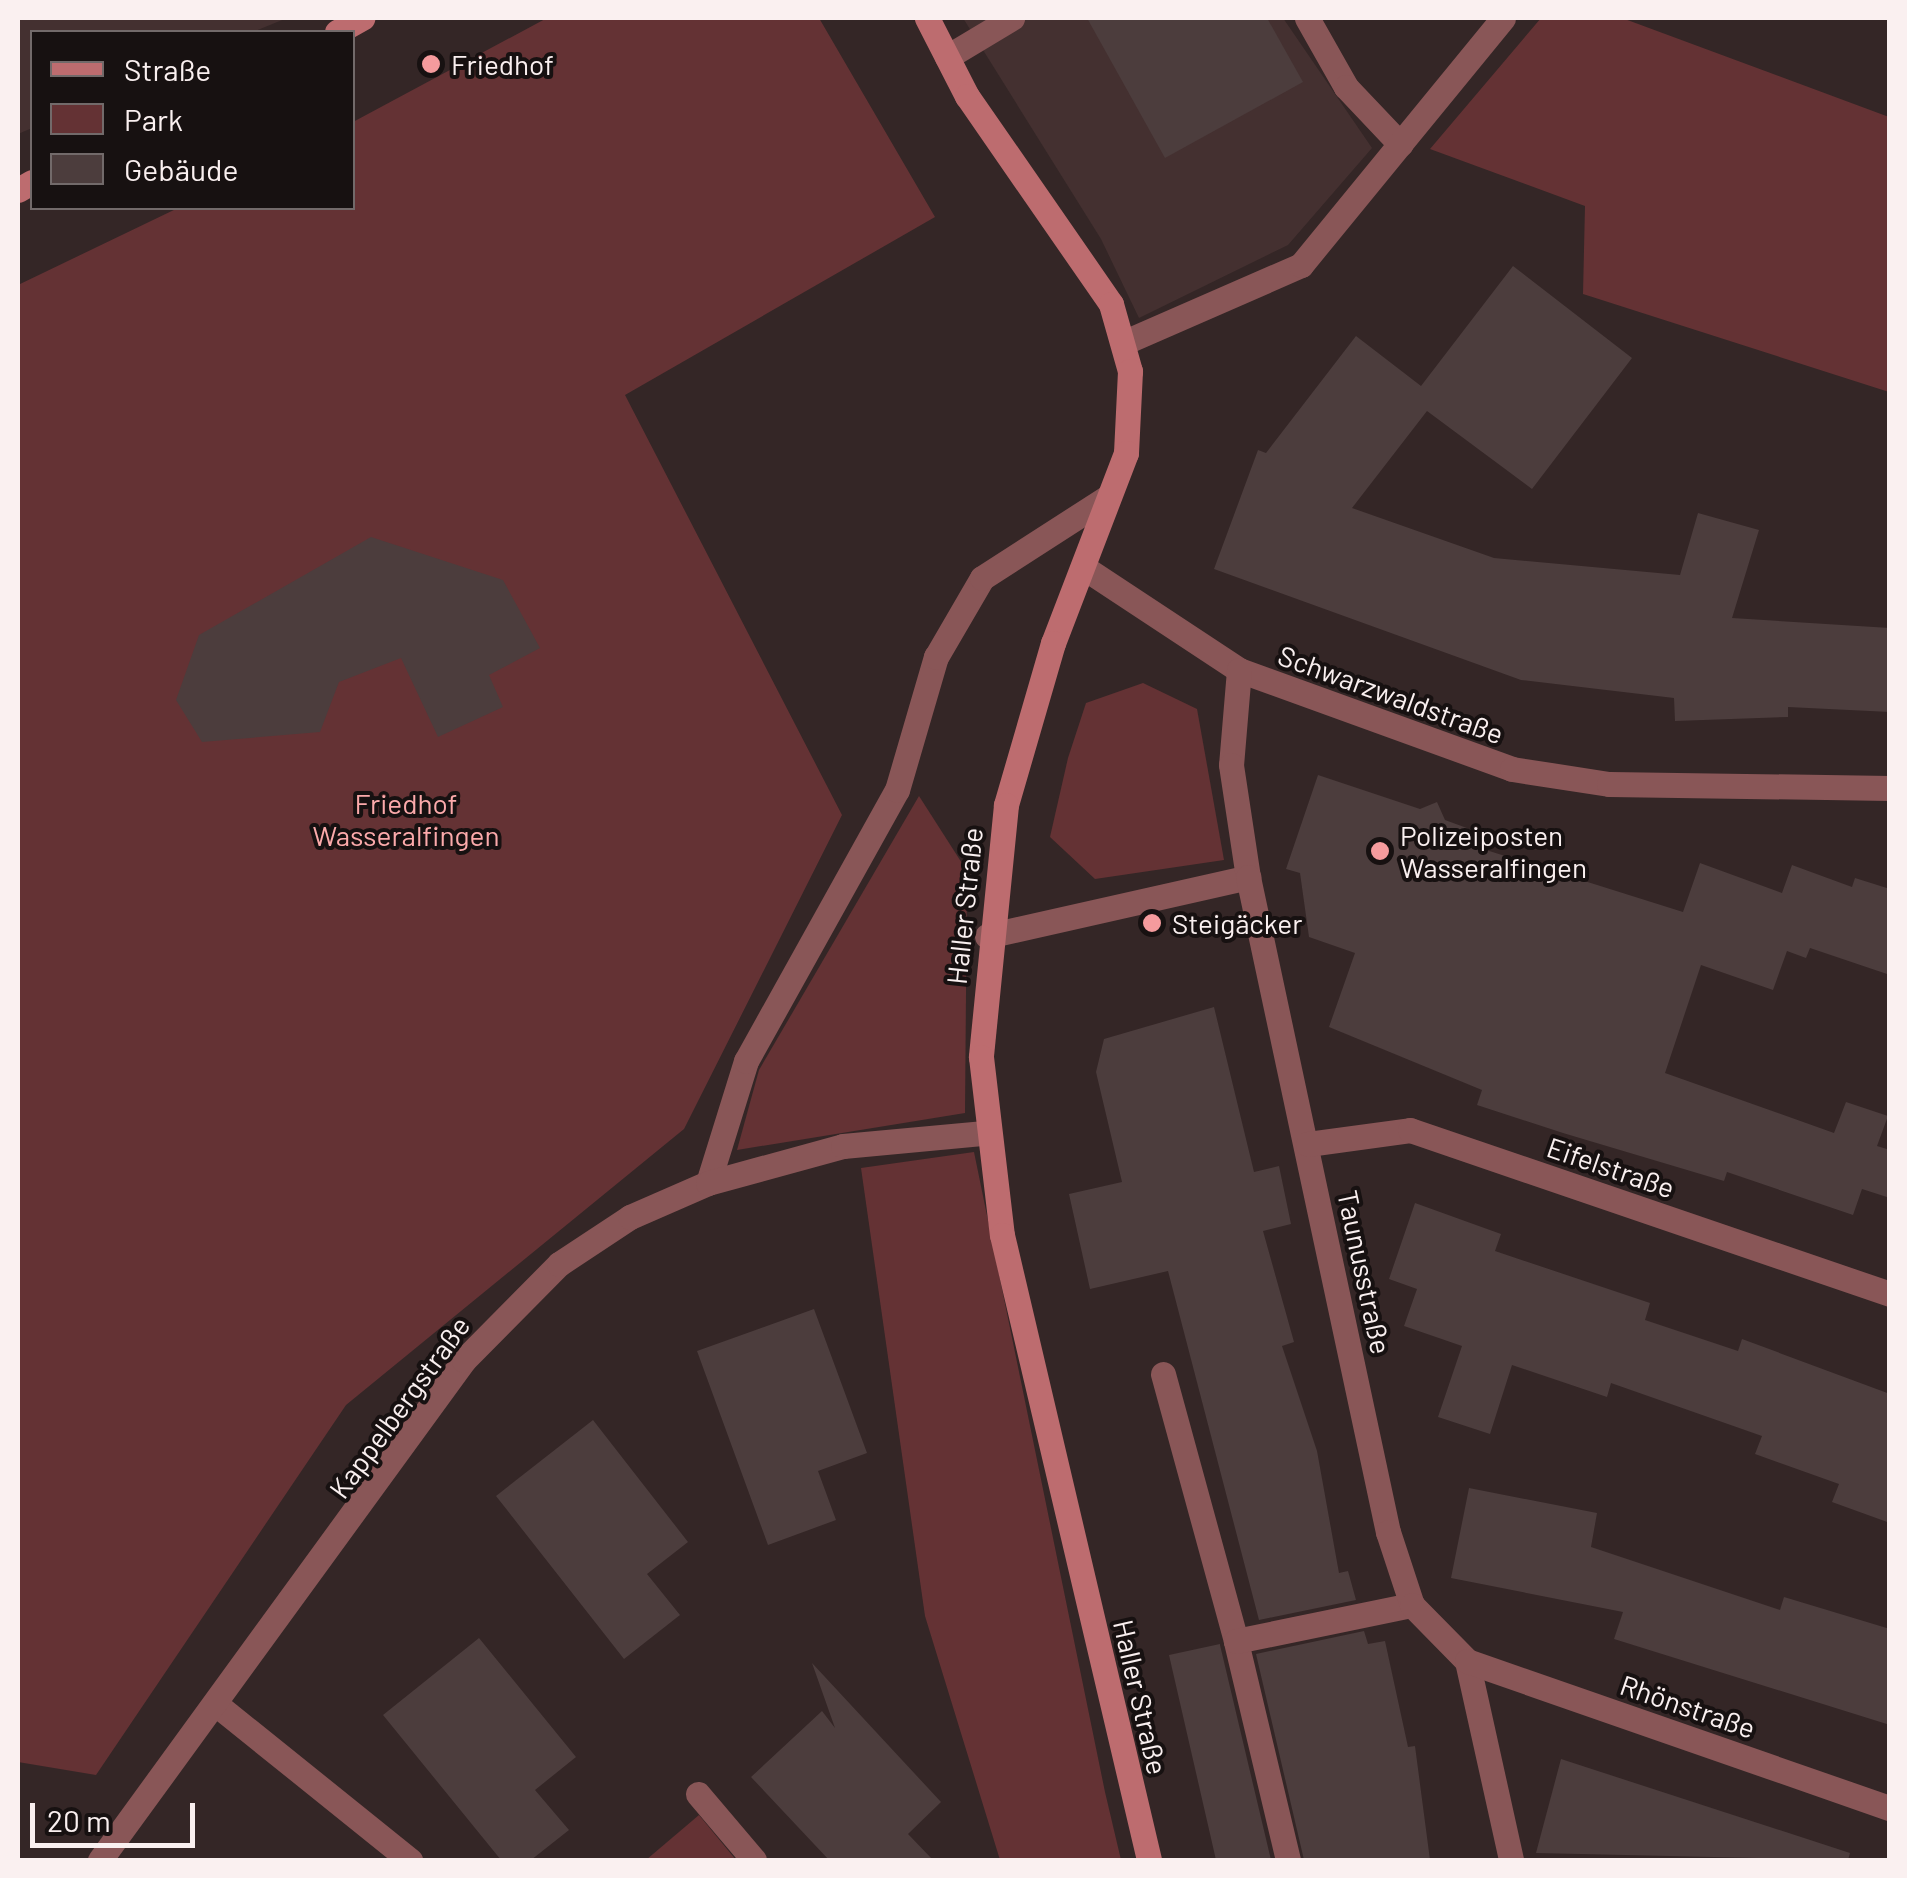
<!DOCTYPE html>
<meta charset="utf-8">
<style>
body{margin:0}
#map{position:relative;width:1907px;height:1878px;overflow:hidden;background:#342626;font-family:Barlow,sans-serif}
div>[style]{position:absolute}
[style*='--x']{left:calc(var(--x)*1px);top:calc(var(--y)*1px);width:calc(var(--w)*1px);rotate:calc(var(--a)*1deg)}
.built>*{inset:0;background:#443030}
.green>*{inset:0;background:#643234}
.building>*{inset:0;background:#4c3d3d}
.lane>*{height:25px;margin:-12.5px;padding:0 12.5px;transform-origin:12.5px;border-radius:12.5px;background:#895657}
.street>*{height:25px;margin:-12.5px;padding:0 12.5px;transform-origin:12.5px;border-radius:12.5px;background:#895657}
.secondary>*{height:25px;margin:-12.5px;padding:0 12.5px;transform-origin:12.5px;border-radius:12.5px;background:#bd6c6f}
.dots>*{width:28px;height:28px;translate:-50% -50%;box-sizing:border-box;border:5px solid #171111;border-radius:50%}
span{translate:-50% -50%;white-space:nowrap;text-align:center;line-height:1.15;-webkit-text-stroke:8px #171111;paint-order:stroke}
.poi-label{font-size:28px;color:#faf0f0}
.left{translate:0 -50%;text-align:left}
.street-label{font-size:28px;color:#faf0f0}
.park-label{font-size:28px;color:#fcaaab}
.frame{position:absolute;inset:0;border:20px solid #faf0f0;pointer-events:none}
.legend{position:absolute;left:30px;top:30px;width:325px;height:180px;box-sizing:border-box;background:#171111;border:2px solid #726a6a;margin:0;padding:12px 18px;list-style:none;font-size:30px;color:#faf0f0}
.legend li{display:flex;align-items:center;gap:20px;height:50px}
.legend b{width:50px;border:2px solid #726a6a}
.scale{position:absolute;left:30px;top:1803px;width:165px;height:45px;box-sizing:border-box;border:5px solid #faf0f0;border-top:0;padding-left:12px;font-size:30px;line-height:35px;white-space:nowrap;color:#faf0f0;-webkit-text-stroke:8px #171111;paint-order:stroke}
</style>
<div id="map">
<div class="built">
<div style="clip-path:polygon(18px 18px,287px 18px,253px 32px,32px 32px,32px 128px,18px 134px)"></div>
<div style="clip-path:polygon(963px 18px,1283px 18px,1372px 148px,1288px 245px,1139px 318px,1101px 239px)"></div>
</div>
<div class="green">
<div style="clip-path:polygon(547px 18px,819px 18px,935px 217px,625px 395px,842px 815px,684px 1129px,346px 1405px,96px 1775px,18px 1762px,18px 285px,178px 208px,352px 208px,353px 122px)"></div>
<div style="clip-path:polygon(1541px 18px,1622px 18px,1889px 117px,1889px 392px,1583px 294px,1585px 206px,1430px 149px)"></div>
<div style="clip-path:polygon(1143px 683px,1197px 709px,1224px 860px,1095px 879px,1050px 837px,1068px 758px,1086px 703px)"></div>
<div style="clip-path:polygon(919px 796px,967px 871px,965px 1113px,737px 1150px,759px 1070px)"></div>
<div style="clip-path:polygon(974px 1152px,1105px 1792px,1121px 1860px,1000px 1860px,925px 1616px,861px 1168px)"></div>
<div style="clip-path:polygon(699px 1815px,736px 1860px,646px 1860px)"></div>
</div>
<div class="building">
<div style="clip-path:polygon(1087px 18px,1267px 18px,1303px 82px,1165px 158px)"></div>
<div style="clip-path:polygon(1513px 266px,1632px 358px,1532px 489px,1427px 411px,1352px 508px,1494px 558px,1680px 575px,1698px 513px,1759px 530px,1732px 618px,1890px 628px,1890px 712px,1788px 707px,1788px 717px,1675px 721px,1674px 698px,1521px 680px,1214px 569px,1258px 450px,1266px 453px,1356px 336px,1421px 386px)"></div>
<div style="clip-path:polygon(371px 537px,503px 580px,540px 648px,489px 675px,503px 707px,438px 737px,401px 658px,339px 682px,320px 732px,202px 742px,176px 700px,199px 635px)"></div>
<div style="clip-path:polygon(1318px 775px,1420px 809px,1437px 802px,1445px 820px,1475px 831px,1470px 845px,1683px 912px,1700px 863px,1782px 893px,1792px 865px,1852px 887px,1855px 878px,1890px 889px,1890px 975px,1810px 948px,1806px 958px,1787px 951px,1773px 990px,1701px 965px,1665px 1073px,1834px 1133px,1846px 1102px,1888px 1116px,1877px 1146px,1890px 1150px,1890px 1198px,1862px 1189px,1853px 1215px,1727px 1172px,1724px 1181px,1563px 1133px,1477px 1105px,1482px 1090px,1329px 1027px,1355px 953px,1309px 937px,1300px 873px,1286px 869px)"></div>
<div style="clip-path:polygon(1214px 1007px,1254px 1172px,1279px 1166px,1291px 1224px,1263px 1231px,1294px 1342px,1282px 1346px,1317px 1451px,1339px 1573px,1348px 1571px,1356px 1600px,1259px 1620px,1168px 1271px,1090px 1289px,1069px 1194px,1122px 1182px,1096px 1072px,1104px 1039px)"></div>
<div style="clip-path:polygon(1415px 1203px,1501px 1234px,1495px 1251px,1650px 1303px,1645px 1320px,1738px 1351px,1742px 1339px,1890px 1394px,1890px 1523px,1832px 1502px,1839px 1484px,1755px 1454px,1762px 1436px,1611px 1383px,1607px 1397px,1512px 1365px,1490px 1434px,1438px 1417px,1462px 1346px,1404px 1326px,1417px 1289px,1389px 1279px)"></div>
<div style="clip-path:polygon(814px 1309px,867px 1453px,818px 1471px,836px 1520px,768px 1545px,697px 1351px)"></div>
<div style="clip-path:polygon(593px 1420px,688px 1542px,647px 1574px,680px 1615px,624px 1659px,496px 1496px)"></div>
<div style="clip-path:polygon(1469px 1488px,1597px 1513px,1591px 1547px,1780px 1610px,1784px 1597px,1890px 1629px,1890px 1725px,1614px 1639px,1623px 1612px,1451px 1578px)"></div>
<div style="clip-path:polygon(1364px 1631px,1368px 1644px,1385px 1641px,1408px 1747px,1415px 1746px,1430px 1860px,1304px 1860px,1256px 1654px)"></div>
<div style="clip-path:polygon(479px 1638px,576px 1757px,535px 1790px,569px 1830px,531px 1860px,501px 1860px,383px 1715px)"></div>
<div style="clip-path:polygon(1220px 1644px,1220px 1645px,1271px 1860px,1216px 1860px,1169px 1655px)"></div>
<div style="clip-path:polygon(812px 1663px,941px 1802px,908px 1834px,933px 1860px,829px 1860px,751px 1777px,822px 1711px,835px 1728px)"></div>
<div style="clip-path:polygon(1561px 1759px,1850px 1853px,1848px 1860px,1536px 1853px)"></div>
</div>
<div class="lane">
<div style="--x:1307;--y:18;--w:79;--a:60.5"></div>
<div style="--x:1346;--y:87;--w:79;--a:46.5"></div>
<div style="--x:947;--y:57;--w:76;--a:-31"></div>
<div style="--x:987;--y:936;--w:268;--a:-12.7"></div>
<div style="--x:708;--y:1183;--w:128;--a:-72.7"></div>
<div style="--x:746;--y:1061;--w:310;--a:-60.9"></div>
<div style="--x:897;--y:790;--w:139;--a:-73.7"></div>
<div style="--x:936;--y:657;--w:91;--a:-59.8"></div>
<div style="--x:982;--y:578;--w:151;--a:-32.8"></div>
<div style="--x:1163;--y:1374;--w:277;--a:74.7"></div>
<div style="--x:698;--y:1794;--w:87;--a:49.7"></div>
<div style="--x:1288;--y:1860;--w:225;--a:-103.4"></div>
<div style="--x:1236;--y:1641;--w:180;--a:-11.6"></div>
</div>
<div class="street">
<div style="--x:1125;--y:342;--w:192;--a:-23.6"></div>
<div style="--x:1301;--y:265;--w:319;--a:-50.7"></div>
<div style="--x:1083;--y:567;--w:187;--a:33.4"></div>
<div style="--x:1239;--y:670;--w:290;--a:19.9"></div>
<div style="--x:1512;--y:769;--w:98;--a:8.8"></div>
<div style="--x:1609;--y:784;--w:281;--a:0.8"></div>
<div style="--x:1239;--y:670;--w:95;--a:94.8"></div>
<div style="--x:1231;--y:765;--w:113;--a:81.4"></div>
<div style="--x:1248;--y:877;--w:670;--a:77.94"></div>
<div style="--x:1388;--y:1532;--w:77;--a:71.8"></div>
<div style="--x:1412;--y:1605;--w:78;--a:45.5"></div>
<div style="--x:1467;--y:1661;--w:204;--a:77.5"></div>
<div style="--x:1308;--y:1144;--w:103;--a:-7.8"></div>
<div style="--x:1410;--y:1130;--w:507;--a:18.86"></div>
<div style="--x:1467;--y:1661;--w:448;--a:19.2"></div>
<div style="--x:217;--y:1705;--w:248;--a:38.8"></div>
<div style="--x:100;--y:1860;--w:618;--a:-53.95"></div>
<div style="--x:464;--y:1360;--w:135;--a:-45.3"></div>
<div style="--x:559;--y:1264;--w:85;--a:-33.5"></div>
<div style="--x:630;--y:1217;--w:85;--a:-23.6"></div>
<div style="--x:708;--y:1183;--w:140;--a:-15.3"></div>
<div style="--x:843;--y:1146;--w:142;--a:-5.3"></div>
</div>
<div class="secondary">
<div style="--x:927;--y:18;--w:88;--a:62.9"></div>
<div style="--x:967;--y:96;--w:253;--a:55.3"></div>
<div style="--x:1111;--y:304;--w:70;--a:74.2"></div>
<div style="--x:1130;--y:371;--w:82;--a:92.8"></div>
<div style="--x:1126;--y:453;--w:204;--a:111"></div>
<div style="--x:1053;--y:643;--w:169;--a:106.2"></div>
<div style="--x:1006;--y:805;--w:253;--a:95.7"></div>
<div style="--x:981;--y:1057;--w:179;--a:83.3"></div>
<div style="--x:1002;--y:1235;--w:642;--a:76.76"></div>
<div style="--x:337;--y:32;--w:29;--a:-29"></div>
<div style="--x:18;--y:190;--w:16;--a:-30"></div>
</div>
<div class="dots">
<div style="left:431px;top:64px;background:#f59b9d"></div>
<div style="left:1380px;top:851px;background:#f59b9d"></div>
<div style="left:1152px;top:923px;background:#f59b9d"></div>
</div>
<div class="poi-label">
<span class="left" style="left:451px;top:64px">Friedhof</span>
<span class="left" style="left:1400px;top:851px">Polizeiposten<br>Wasseralfingen</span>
<span class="left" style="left:1172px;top:923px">Steigäcker</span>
</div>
<div class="street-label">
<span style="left:1391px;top:694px;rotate:20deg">Schwarzwaldstraße</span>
<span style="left:964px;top:906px;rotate:-84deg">Haller Straße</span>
<span style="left:1611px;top:1167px;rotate:19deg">Eifelstraße</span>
<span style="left:1365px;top:1272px;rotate:78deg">Taunusstraße</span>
<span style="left:399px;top:1407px;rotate:-54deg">Kappelbergstraße</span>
<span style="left:1141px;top:1697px;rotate:77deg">Haller Straße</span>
<span style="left:1688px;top:1706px;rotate:19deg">Rhönstraße</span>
</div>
<div class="park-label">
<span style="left:406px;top:819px">Friedhof<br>Wasseralfingen</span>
</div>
<div class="frame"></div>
<ul class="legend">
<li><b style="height:12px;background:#bd6c6f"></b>Straße</li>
<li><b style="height:28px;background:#643234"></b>Park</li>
<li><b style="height:28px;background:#4c3d3d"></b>Gebäude</li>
</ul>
<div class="scale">20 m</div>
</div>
